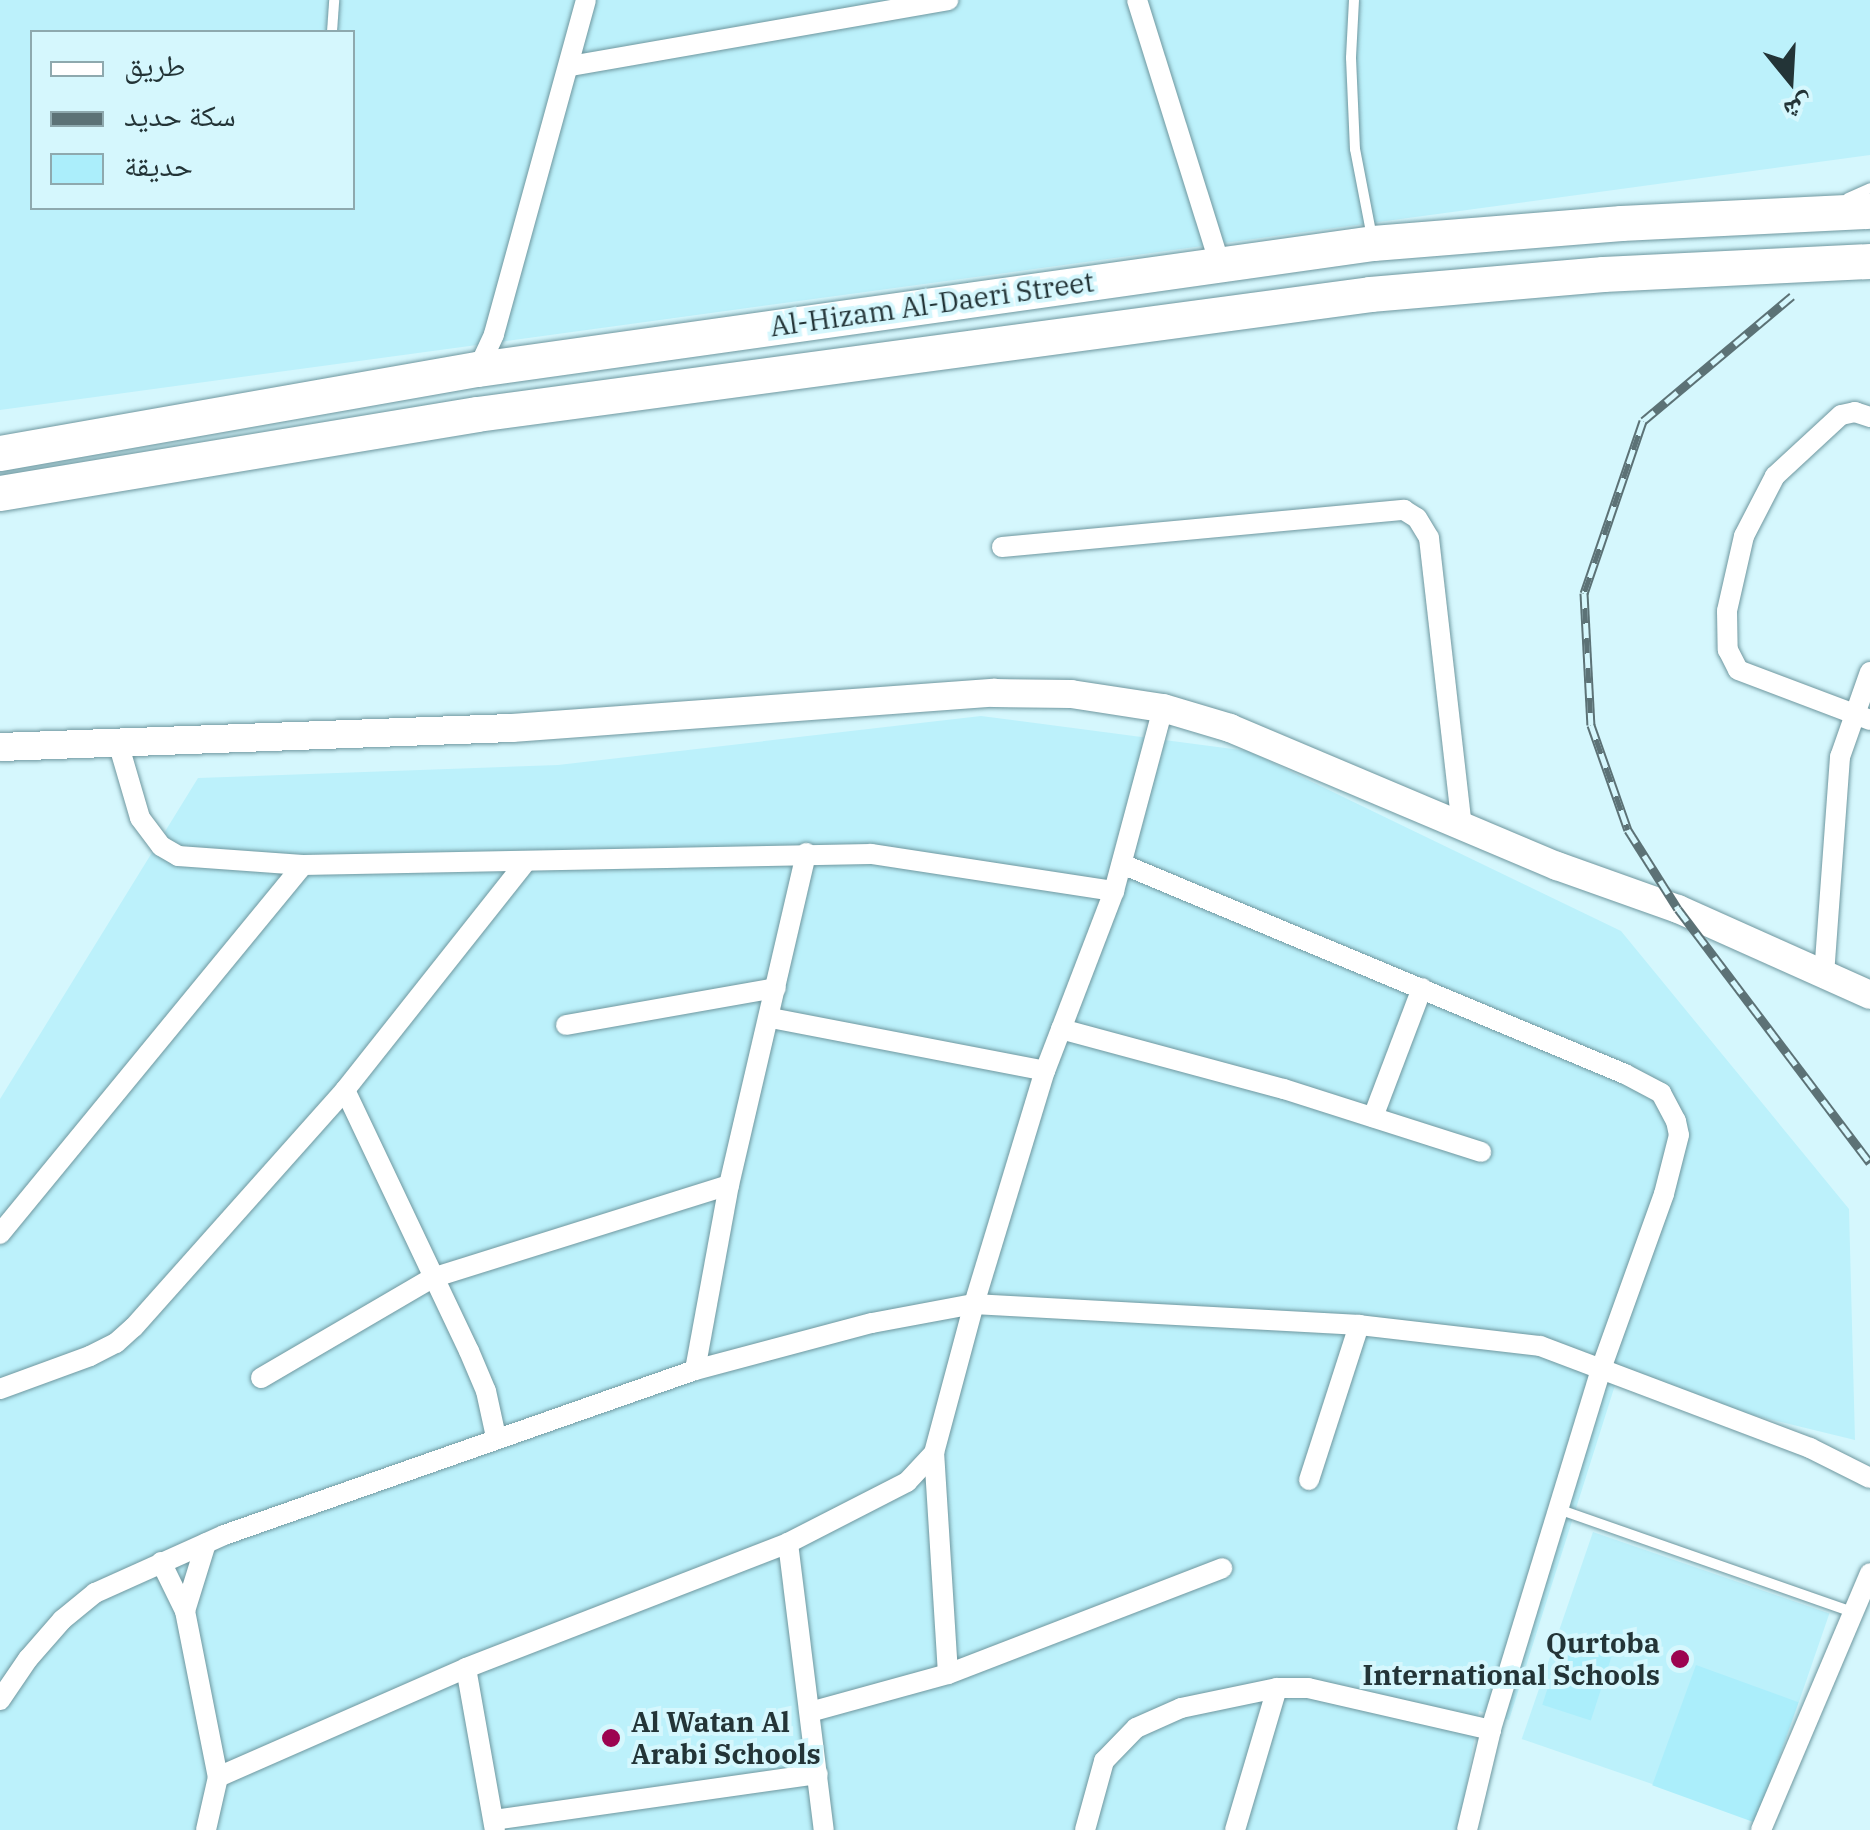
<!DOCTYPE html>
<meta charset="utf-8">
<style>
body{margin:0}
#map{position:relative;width:1870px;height:1830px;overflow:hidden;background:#d5f7fd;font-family:"IBM Plex Serif","Noto Naskh Arabic",serif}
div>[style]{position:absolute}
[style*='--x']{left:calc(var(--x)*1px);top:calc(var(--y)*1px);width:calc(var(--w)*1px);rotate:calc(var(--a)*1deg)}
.built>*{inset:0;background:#bcf1fb;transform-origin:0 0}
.green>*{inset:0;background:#abeefb;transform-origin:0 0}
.roads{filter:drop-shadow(0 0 2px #6f979f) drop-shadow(0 0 2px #6f979f)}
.lane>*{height:10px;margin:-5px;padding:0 5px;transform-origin:5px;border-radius:5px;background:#fff}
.street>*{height:20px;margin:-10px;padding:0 10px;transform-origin:10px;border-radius:10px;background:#fff}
.secondary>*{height:28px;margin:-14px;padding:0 14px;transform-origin:14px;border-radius:14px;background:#fff}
.highway>*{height:35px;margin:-17.5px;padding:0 17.5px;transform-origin:17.5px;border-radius:17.5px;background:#fff}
.rail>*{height:9px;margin-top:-4.5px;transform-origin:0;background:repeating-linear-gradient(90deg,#d5f7fd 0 15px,#5c7276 0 30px);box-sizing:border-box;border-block:2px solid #5c7276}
.dots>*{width:28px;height:28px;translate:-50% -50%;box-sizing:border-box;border:5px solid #d5f7fd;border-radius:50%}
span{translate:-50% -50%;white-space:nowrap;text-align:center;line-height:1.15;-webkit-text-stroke:8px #d5f7fd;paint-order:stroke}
.street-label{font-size:28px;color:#233437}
.poi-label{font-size:28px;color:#233437;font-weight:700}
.right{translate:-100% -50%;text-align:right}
.left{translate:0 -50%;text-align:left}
.legend{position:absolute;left:30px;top:30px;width:325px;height:180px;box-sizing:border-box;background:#d5f7fd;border:2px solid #8ea9ae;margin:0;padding:12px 18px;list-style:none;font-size:30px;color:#233437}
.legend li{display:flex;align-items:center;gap:20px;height:50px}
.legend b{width:50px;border:2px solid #8ea9ae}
.north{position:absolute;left:1740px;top:30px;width:100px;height:100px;-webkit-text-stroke:8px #d5f7fd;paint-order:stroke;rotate:162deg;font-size:28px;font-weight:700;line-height:40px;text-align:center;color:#233437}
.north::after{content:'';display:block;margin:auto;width:35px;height:45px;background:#233437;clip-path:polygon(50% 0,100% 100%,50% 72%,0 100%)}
</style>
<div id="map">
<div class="built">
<div style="clip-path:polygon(evenodd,0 0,1870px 0,1870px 155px,0 410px,0 0,32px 32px,352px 32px,352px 208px,32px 208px,32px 32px)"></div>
<div style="clip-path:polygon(981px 716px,1248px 751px,1621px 931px,1849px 1209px,1855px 1440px,1616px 1382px,1509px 1720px,1479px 1711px,1459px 1830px,0 1830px,0 1099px,198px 778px,558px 765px)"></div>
<div style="left:1593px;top:1532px;width:250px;height:219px;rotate:19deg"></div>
</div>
<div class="green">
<div style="left:1563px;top:1641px;width:51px;height:67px;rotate:18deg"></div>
<div style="left:1696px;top:1665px;width:109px;height:128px;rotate:20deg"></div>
</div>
<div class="roads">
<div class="lane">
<div style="--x:1354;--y:0;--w:58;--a:93"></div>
<div style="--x:1351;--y:58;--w:91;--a:87.5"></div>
<div style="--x:1355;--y:149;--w:90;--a:79.1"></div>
<div style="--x:332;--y:32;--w:32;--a:-86"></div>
<div style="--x:1848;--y:198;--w:24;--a:-24"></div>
<div style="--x:1561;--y:1510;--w:312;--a:19.3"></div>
</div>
<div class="street">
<div style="--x:1137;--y:0;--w:278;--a:72.6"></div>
<div style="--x:571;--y:66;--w:383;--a:-9.9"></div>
<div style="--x:478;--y:369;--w:38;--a:-65"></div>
<div style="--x:494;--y:334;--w:346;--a:-74.6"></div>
<div style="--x:1870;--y:417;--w:16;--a:-162"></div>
<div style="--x:1855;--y:412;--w:14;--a:168"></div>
<div style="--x:1841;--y:415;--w:90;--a:137.3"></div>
<div style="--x:1775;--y:476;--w:68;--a:117.3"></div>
<div style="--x:1744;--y:536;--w:77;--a:102.8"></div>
<div style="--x:1727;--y:611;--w:39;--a:89"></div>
<div style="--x:1728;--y:650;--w:22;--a:63"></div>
<div style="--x:1738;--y:670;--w:141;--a:20.7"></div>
<div style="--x:1002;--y:547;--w:404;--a:-5.3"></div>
<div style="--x:1404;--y:510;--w:15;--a:32"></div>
<div style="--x:1417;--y:518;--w:23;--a:59"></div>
<div style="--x:1429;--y:538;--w:290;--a:83.5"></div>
<div style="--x:119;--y:746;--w:75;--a:73.7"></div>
<div style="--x:140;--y:818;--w:35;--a:53"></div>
<div style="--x:161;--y:846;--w:20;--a:30"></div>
<div style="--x:178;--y:856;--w:125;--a:4.1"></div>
<div style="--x:303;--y:865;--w:568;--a:-1.11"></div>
<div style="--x:871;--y:854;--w:246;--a:8.7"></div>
<div style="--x:1122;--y:864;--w:545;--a:22.66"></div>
<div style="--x:1625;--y:1074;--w:41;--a:27.8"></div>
<div style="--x:1661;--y:1093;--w:32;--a:62"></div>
<div style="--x:1676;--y:1121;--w:14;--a:78"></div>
<div style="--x:1679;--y:1135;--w:61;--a:104.3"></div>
<div style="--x:1664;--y:1194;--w:183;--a:109.8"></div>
<div style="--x:1602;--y:1366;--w:381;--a:107"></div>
<div style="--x:1491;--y:1730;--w:103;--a:103.5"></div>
<div style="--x:1824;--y:975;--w:219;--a:-85.8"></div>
<div style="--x:1840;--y:757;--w:90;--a:-70.6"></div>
<div style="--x:771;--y:1018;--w:279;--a:10.9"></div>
<div style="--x:566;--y:1025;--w:213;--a:-10"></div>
<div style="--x:1061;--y:1029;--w:231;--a:15.1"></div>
<div style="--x:1284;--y:1089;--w:207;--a:17.7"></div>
<div style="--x:345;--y:1090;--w:289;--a:64.6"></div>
<div style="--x:469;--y:1351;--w:43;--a:67"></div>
<div style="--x:486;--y:1391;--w:47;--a:77.7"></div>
<div style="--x:1373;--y:1117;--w:138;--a:-69.2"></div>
<div style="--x:0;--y:1234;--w:477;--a:-50.6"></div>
<div style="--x:695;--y:1370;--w:188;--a:-79.6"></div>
<div style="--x:729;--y:1185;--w:341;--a:-76.9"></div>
<div style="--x:261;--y:1378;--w:198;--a:-30.3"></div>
<div style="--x:432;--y:1278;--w:311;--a:-17.4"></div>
<div style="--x:0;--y:1389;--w:96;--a:-20.1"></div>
<div style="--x:90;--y:1356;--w:29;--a:-27"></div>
<div style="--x:116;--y:1343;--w:24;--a:-42"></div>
<div style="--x:134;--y:1327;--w:317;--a:-48.3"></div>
<div style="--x:345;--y:1090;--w:290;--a:-51.6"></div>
<div style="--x:1309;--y:1480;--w:163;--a:-72.1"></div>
<div style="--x:788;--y:1543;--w:289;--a:82.9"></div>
<div style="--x:161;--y:1562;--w:55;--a:63.9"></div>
<div style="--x:185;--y:1611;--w:169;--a:78.8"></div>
<div style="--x:218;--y:1777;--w:54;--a:102.8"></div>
<div style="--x:185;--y:1611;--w:71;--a:-72.8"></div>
<div style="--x:466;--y:1668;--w:165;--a:79.9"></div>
<div style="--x:948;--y:1674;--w:221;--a:-93.6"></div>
<div style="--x:934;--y:1453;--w:154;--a:-75"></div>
<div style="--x:974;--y:1304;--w:244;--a:-73.1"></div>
<div style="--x:1045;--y:1071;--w:193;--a:-69"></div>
<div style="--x:1114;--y:891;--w:189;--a:-75"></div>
<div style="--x:0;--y:1700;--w:50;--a:-55.7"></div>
<div style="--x:28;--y:1659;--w:52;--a:-48.9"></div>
<div style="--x:62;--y:1620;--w:43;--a:-39.3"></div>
<div style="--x:95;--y:1593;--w:141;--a:-24.2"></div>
<div style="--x:224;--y:1535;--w:499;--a:-19.3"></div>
<div style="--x:695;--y:1370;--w:183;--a:-14.9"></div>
<div style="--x:872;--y:1323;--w:104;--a:-10.6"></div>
<div style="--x:974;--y:1304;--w:386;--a:3.1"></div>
<div style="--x:1359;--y:1325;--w:182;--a:6.6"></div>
<div style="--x:1540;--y:1346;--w:289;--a:20.7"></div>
<div style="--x:1810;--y:1448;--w:67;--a:26.6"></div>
<div style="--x:810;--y:1712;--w:143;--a:-15.4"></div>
<div style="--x:948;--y:1674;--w:294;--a:-21.1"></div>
<div style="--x:218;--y:1777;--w:271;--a:-23.7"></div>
<div style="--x:466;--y:1668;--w:345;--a:-21.2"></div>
<div style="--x:788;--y:1543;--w:134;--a:-27.1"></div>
<div style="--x:907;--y:1482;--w:40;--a:-47"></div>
<div style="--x:494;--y:1820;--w:327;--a:-8.1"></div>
<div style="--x:1085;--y:1830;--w:72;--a:-74.6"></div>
<div style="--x:1104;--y:1761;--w:46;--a:-45.9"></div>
<div style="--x:1136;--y:1728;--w:49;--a:-24"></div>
<div style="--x:1181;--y:1708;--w:98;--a:-11.8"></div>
<div style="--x:1277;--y:1688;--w:31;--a:0"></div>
<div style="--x:1308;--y:1688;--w:188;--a:12.9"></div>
<div style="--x:1235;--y:1830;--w:148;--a:-73.5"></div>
<div style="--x:1761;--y:1830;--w:279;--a:-67"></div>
</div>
<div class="secondary">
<div style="--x:0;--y:747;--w:512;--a:-2.13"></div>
<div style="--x:512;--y:728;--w:483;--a:-4.2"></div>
<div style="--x:994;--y:693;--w:77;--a:0.7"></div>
<div style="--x:1071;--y:694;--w:93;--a:8.7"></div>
<div style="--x:1163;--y:708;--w:70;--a:16.6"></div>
<div style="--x:1230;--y:728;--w:355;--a:22.9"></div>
<div style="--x:1557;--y:866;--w:128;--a:19.6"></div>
<div style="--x:1678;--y:909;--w:210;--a:24.1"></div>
</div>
<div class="highway">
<div style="--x:0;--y:453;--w:485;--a:-10"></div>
<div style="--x:478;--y:369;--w:904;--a:-8.01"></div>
<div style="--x:1373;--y:243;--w:249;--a:-4.6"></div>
<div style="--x:1621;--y:223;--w:249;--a:-2.8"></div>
<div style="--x:0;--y:493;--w:483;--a:-9.4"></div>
<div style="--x:477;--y:414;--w:901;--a:-7.65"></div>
<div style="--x:1370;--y:294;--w:234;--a:-4.9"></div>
<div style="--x:1603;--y:274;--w:267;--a:-2.8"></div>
</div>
</div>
<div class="rail">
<div style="--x:1792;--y:296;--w:194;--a:140"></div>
<div style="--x:1643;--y:421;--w:182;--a:108.9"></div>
<div style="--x:1584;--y:593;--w:132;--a:87"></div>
<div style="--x:1591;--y:725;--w:111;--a:70.6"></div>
<div style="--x:1628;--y:830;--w:93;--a:57.7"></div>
<div style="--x:1678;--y:909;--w:318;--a:52.9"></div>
</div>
<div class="dots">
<div style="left:1680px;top:1659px;background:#9c0450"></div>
<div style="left:611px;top:1738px;background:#9c0450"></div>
</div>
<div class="street-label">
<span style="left:932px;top:304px;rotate:-8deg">Al-Hizam Al-Daeri Street</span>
</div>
<div class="poi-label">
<span class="right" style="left:1660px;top:1659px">Qurtoba<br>International Schools</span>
<span class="left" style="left:631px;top:1738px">Al Watan Al<br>Arabi Schools</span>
</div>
<ul class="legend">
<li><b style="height:12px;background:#fff"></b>طريق</li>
<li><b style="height:12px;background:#5c7276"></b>سكة حديد</li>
<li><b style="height:28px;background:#abeefb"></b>حديقة</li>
</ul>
<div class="north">ش</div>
</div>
